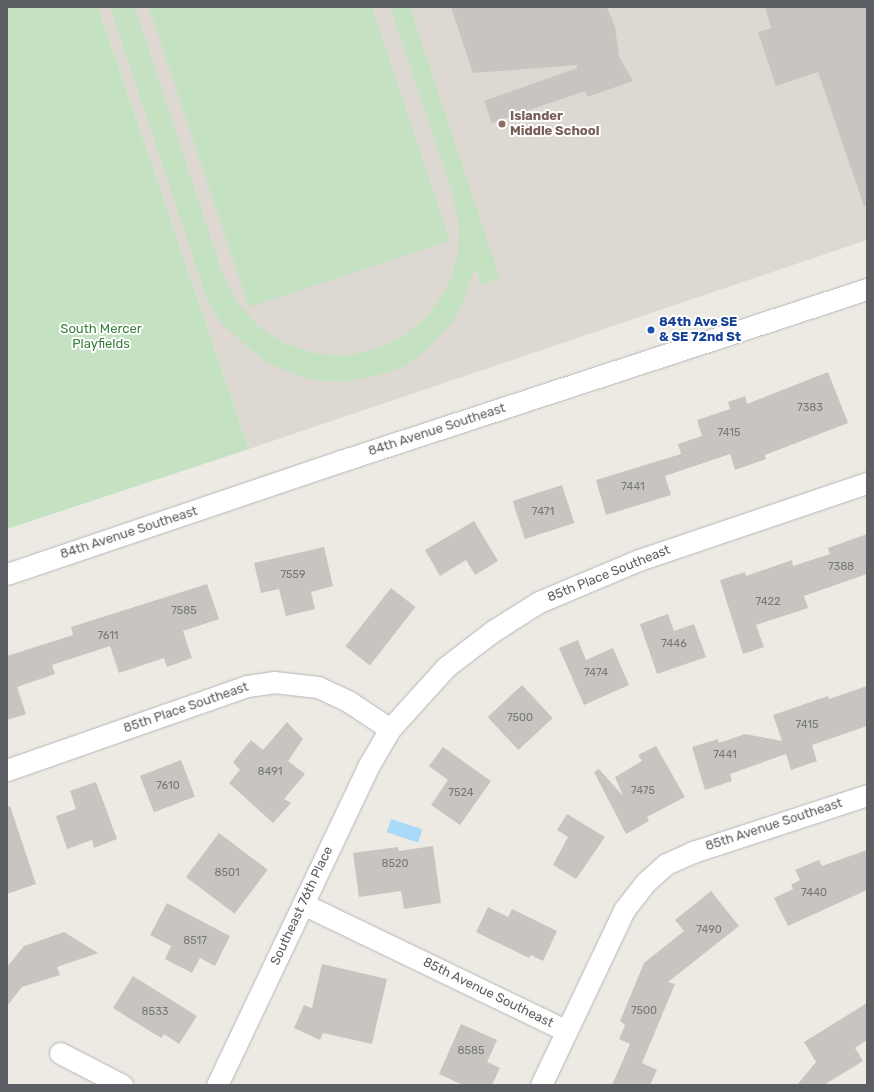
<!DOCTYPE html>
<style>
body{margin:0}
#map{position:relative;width:874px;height:1092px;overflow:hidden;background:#edeae3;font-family:Rubik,sans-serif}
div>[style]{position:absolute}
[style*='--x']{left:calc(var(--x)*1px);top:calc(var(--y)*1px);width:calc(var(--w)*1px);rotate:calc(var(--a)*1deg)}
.education>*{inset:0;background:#ddd9d2}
.green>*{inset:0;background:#c4e2c2}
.water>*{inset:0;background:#a9daf7;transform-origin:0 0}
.building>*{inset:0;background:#c8c5c0;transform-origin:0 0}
.roads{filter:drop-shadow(0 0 1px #b4b6b9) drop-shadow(0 0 1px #b4b6b9)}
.minor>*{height:21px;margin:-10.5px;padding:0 10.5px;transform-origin:10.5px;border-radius:10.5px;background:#fff}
.dots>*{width:11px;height:11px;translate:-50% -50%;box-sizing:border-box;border:2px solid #fff;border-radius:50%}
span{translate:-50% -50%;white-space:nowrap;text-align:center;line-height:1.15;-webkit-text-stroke:4px #fff;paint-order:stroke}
.number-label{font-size:11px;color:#76787a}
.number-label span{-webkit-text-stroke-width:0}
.education-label{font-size:13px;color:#785e54;font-weight:700}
.left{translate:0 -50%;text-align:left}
.transit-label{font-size:13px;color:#164399;font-weight:700}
.park-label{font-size:13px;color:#3d813c}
.street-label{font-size:13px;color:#5b5f63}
.frame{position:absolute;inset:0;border:8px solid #5b5f63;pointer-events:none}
</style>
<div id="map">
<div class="education">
<div style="clip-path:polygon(98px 7px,867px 7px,867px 240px,249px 449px)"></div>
</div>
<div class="green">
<div style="clip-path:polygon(7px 7px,98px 7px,249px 449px,7px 529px)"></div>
<div style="clip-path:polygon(110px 7px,135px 7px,222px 273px,236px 301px,257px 325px,284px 343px,314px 353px,345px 356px,376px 349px,405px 335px,429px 314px,447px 288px,457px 258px,459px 226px,453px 195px,390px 7px,410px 7px,500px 278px,482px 285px,475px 267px,463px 303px,453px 321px,424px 352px,407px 365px,387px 373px,345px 382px,324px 381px,303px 378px,264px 361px,222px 324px,207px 300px)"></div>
<div style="clip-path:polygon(149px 7px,372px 7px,450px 241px,249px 307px)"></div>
</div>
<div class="water">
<div style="left:391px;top:819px;width:33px;height:14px;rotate:18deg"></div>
</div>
<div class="building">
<div style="clip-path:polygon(451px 7px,607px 7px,615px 26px,619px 56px,633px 81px,587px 97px,585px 91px,492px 123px,484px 101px,577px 68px,577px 65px,473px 73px)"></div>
<div style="clip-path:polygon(765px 7px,867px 7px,867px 205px,864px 206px,818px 72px,776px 86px,758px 32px,771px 28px)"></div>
<div style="clip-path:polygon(828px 372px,848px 423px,765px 455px,766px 459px,735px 470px,730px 454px,665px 476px,671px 495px,606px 515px,596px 480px,681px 454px,678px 444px,702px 436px,697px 420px,730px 409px,728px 402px,745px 396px,747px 404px)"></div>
<div style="left:562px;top:485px;width:40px;height:52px;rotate:72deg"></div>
<div style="clip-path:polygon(474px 521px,498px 561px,475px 575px,466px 560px,440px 576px,425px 550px)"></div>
<div style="clip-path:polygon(867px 534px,867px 574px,804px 596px,808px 608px,756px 625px,764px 647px,743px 654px,720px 580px,745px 572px,746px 576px,792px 560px,793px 566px,830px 554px,828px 548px)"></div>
<div style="clip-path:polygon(324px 547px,333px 586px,311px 592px,315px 609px,286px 616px,279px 589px,261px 593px,254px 563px)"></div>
<div style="clip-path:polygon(207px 584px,219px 619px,183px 631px,192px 658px,167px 667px,164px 658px,119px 673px,110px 646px,52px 665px,55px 674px,17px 687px,26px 714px,7px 720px,7px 656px,73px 635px,71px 627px)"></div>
<div style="left:391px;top:588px;width:31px;height:74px;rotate:38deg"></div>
<div style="clip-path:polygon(668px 614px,674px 631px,694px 624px,706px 657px,657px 674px,640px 624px)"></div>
<div style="clip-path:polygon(578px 640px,586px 660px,613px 648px,629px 685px,584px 705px,559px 648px)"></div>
<div style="left:522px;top:685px;width:45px;height:47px;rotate:47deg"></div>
<div style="clip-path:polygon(867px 686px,867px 726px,812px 745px,817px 761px,791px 770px,786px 754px,730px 774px,732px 781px,705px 790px,692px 747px,718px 739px,719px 743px,745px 734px,782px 741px,773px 715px,828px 696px,829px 699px)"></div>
<div style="clip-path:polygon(287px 722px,303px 739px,288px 761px,305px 774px,284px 799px,291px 803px,273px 823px,229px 783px,240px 770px,233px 762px,251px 740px,263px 750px)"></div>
<div style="clip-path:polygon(656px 746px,685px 797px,647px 817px,649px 821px,626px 834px,594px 772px,599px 769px,623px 796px,615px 777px,642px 761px,638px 755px)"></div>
<div style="clip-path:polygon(443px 747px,491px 781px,460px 825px,431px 805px,448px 780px,429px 766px)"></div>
<div style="left:181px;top:760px;width:39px;height:44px;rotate:69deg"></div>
<div style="clip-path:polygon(96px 782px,117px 839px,94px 848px,92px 840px,67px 849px,56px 816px,76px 809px,70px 791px)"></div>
<div style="clip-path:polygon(10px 806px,36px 884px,7px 894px,7px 807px)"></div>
<div style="clip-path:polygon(567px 814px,605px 837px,576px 879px,553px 865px,568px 837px,557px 830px)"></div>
<div style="left:219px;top:833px;width:61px;height:55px;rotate:37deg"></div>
<div style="clip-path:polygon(433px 846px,441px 903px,404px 909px,401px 891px,359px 897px,353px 853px,398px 847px,399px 851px)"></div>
<div style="clip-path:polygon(867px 850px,867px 890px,788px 926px,774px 898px,793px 889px,791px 885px,800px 880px,795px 870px,819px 860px,822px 866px)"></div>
<div style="clip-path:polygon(711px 891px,739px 926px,668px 982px,675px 984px,642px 1063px,657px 1070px,650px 1085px,612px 1085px,630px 1044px,619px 1039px,625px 1025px,620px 1021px,644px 963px,684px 931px,675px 920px)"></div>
<div style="clip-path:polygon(167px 903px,230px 936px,215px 966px,200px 958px,192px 973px,165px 959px,171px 946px,150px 935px)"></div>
<div style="clip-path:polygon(488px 907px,508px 917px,512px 909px,557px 931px,543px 961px,531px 955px,529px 958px,476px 932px)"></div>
<div style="clip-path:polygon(64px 932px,98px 953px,57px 967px,60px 975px,22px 987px,7px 1006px,7px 967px,24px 946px)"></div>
<div style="clip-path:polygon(322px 964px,387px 979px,372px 1044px,323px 1033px,320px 1040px,294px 1028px,304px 1005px,312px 1008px)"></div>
<div style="clip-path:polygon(133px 976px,197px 1016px,179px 1044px,164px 1034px,161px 1038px,113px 1008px)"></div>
<div style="clip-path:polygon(867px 1003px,867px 1040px,855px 1048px,863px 1061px,824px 1085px,797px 1085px,816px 1062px,804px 1042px)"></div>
<div style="clip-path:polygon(461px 1024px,497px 1040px,487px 1062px,500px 1068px,492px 1085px,463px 1085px,439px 1074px)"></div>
</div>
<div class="roads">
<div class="minor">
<div style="--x:7;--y:574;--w:353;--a:-18.7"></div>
<div style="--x:341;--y:461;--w:553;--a:-18.11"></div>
<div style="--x:7;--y:770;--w:254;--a:-19.3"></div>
<div style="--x:247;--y:686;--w:27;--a:-8"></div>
<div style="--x:274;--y:682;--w:44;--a:6.5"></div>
<div style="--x:318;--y:687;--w:33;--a:25"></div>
<div style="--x:348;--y:701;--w:50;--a:33.7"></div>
<div style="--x:390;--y:729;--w:84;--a:-47.9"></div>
<div style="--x:446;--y:667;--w:59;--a:-37.5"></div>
<div style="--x:493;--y:631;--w:54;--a:-32.2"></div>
<div style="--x:539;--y:602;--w:108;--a:-22.8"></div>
<div style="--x:639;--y:560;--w:241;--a:-18.7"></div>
<div style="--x:303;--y:904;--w:291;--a:25.7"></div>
<div style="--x:60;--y:1053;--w:70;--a:27.3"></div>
<div style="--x:217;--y:1085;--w:354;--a:-64.6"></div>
<div style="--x:369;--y:765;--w:42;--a:-59.7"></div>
<div style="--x:541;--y:1085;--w:194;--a:-64.6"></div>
<div style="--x:624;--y:910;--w:36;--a:-52"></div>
<div style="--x:646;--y:882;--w:27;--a:-42"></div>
<div style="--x:666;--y:864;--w:30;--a:-24"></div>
<div style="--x:693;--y:852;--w:183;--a:-18.1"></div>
</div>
</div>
<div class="dots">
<div style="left:502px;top:124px;background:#8d6e63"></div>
<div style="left:651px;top:330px;background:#1a4fb4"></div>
</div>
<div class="number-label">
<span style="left:810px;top:408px">7383</span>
<span style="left:729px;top:433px">7415</span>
<span style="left:633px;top:487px">7441</span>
<span style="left:543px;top:512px">7471</span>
<span style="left:841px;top:567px">7388</span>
<span style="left:293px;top:575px">7559</span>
<span style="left:768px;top:602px">7422</span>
<span style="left:184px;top:611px">7585</span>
<span style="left:108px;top:636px">7611</span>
<span style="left:674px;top:644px">7446</span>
<span style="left:596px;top:673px">7474</span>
<span style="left:520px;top:718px">7500</span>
<span style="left:807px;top:725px">7415</span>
<span style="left:725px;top:755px">7441</span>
<span style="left:270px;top:772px">8491</span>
<span style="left:168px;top:786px">7610</span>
<span style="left:643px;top:791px">7475</span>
<span style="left:461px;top:793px">7524</span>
<span style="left:395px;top:864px">8520</span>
<span style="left:227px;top:873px">8501</span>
<span style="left:814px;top:893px">7440</span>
<span style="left:709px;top:930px">7490</span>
<span style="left:195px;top:941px">8517</span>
<span style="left:644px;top:1011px">7500</span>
<span style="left:155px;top:1012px">8533</span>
<span style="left:471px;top:1051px">8585</span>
</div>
<div class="education-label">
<span class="left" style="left:510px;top:124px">Islander<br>Middle School</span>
</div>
<div class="transit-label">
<span class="left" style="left:659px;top:330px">84th Ave SE<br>&amp; SE 72nd St</span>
</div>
<div class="park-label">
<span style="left:101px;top:337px">South Mercer<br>Playfields</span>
</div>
<div class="street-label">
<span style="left:437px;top:430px;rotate:-18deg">84th Avenue Southeast</span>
<span style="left:129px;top:533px;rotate:-18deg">84th Avenue Southeast</span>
<span style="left:609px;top:574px;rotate:-22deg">85th Place Southeast</span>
<span style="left:186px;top:708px;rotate:-19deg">85th Place Southeast</span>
<span style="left:774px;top:825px;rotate:-18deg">85th Avenue Southeast</span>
<span style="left:302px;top:906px;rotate:-65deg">Southeast 76th Place</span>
<span style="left:488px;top:993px;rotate:26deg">85th Avenue Southeast</span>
</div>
<div class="frame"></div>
</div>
